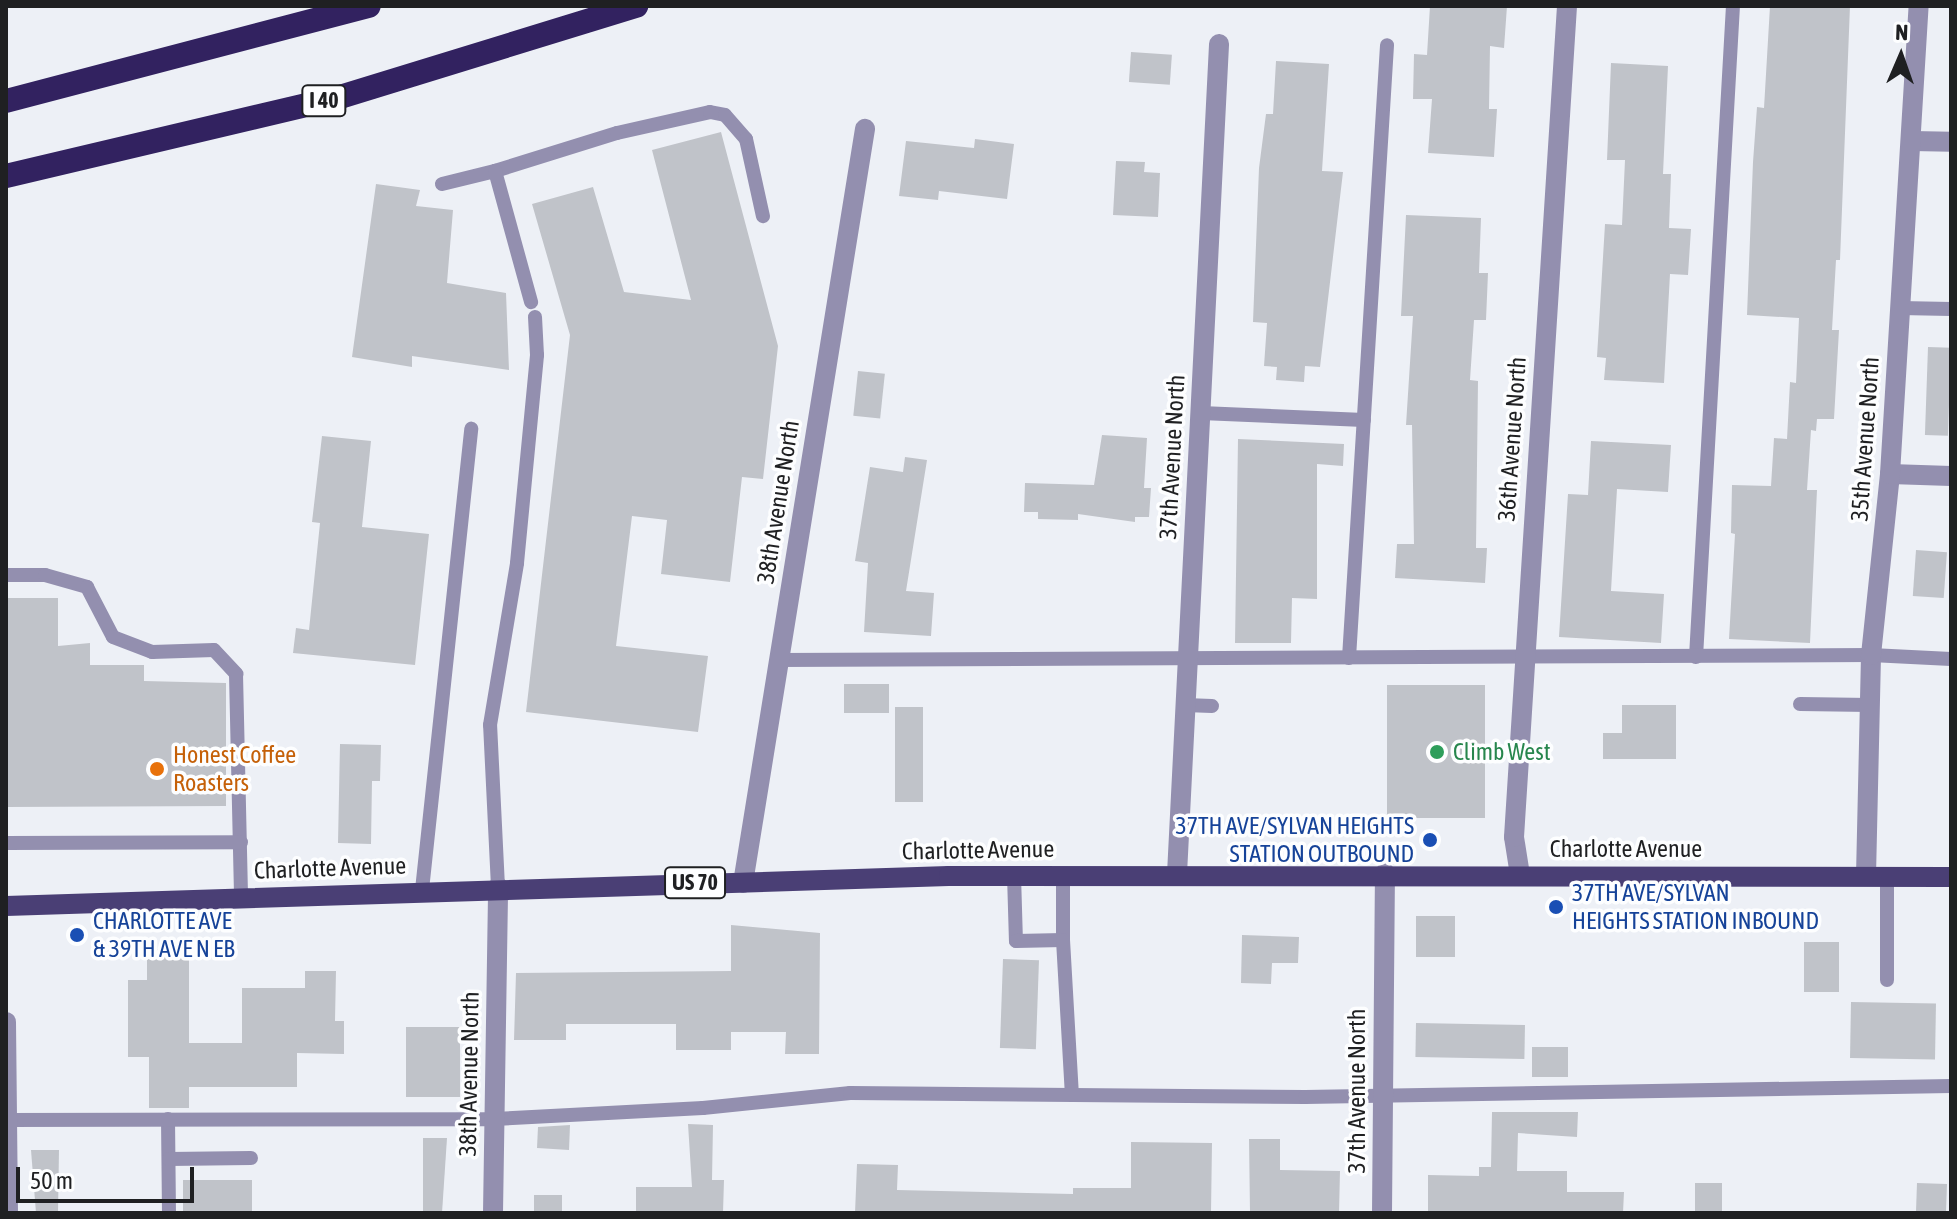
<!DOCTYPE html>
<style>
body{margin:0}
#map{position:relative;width:1957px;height:1219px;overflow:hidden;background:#edf0f6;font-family:"Asap Condensed",sans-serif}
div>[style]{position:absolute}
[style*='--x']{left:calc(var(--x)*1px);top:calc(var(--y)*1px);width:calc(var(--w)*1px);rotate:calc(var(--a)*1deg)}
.building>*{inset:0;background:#c0c3c9;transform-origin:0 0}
.lane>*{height:14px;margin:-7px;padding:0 7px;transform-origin:7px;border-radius:7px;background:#938faf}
.street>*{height:20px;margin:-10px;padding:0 10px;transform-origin:10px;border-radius:10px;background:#938faf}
.primary>*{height:20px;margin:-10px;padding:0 10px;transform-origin:10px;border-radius:10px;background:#4a3f75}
.highway>*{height:24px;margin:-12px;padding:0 12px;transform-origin:12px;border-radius:12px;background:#322260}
.dots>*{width:22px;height:22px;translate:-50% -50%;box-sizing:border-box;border:4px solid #fdfeff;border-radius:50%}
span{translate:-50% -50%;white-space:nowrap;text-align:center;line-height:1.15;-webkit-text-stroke:7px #fdfeff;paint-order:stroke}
.shield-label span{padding:2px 6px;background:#fdfeff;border:2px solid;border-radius:6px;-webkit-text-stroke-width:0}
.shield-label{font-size:22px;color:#1f2022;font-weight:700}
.street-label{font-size:24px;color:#1f2022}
.leisure-label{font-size:24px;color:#27864d}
.left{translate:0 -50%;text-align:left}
.food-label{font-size:24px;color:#c56008}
.transit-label{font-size:24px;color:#164399}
.right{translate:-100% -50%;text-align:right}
.frame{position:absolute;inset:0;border:8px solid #1f2022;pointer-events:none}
.north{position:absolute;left:1861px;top:16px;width:80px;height:80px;-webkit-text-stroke:6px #fdfeff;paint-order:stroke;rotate:2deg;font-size:22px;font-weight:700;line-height:32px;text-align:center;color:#1f2022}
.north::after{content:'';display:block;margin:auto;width:28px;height:36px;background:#1f2022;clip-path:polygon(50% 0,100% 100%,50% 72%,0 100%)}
.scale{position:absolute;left:16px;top:1167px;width:178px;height:36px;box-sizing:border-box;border:4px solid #1f2022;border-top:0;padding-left:10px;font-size:24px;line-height:28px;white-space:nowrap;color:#1f2022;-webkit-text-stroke:6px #fdfeff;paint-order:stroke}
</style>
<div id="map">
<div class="building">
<div style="clip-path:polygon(1430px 6px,1507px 6px,1504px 48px,1490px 46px,1489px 109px,1497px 109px,1494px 157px,1428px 153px,1432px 99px,1413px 99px,1414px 54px,1427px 55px)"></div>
<div style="clip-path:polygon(1770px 6px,1850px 6px,1840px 260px,1836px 260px,1832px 330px,1839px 330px,1834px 419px,1817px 419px,1816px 431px,1811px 430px,1807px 490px,1817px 490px,1810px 643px,1729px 639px,1735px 534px,1731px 533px,1732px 485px,1771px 486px,1774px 438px,1787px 439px,1790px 382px,1796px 383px,1799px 318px,1747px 315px,1753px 162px,1757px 107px,1764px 108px)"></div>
<div style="left:1131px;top:52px;width:41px;height:30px;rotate:4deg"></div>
<div style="clip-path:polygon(1276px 61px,1329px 64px,1322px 171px,1343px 172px,1320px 367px,1305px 366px,1304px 382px,1276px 380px,1277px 367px,1264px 366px,1267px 323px,1253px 322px,1259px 168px,1266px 114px,1273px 114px)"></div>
<div style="clip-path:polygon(1611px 63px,1668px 66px,1663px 174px,1671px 174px,1669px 228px,1691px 229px,1688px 275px,1670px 274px,1664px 383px,1604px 380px,1606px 358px,1597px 357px,1605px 224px,1622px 225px,1625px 160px,1607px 160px)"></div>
<div style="clip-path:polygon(721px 132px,778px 346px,763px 479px,742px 477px,730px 582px,661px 574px,667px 520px,632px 516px,616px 646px,708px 656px,698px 732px,526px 712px,570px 335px,532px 204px,593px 187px,624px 292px,691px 300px,652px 150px)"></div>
<div style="clip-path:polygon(975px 139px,1014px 144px,1007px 199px,939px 191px,938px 200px,899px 196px,906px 141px,974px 148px)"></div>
<div style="clip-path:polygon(1116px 161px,1145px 162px,1144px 172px,1160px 173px,1158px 217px,1113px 215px)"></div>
<div style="clip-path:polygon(376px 184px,420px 190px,416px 206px,453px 210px,447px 283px,506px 293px,509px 370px,412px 356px,412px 367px,352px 357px)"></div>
<div style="clip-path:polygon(1406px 215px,1481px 218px,1479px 273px,1488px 273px,1486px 320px,1474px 320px,1470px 380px,1478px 381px,1476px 548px,1487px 548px,1485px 583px,1395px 578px,1397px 544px,1414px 544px,1412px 425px,1406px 425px,1413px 316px,1401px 316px)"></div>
<div style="left:1928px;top:347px;width:23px;height:88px;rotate:2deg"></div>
<div style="left:858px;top:371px;width:27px;height:45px;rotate:6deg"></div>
<div style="clip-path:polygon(1102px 435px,1147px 438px,1144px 488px,1151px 488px,1149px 517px,1135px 517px,1135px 522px,1078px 514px,1078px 520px,1038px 519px,1038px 512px,1024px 512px,1025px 483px,1094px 485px)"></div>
<div style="clip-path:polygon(322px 436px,371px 441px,362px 527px,429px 534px,415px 665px,293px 653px,296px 628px,309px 630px,320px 523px,312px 522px)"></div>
<div style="clip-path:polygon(1238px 439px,1344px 444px,1343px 466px,1317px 464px,1317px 599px,1292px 598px,1291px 643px,1235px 643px)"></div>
<div style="clip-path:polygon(1591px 441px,1671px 445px,1668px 492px,1617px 489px,1611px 591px,1664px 594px,1661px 643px,1559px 637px,1568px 494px,1588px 495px)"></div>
<div style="clip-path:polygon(905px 457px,927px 460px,906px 591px,934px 593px,931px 636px,864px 632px,868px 563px,855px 561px,870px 467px,903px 472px)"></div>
<div style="left:1916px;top:550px;width:31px;height:46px;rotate:4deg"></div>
<div style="clip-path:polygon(6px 598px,58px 598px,58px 646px,90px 643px,90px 665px,144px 665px,144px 681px,226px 683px,226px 806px,6px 807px)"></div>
<div style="left:844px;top:684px;width:45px;height:29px"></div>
<div style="left:1387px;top:685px;width:98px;height:133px"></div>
<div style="clip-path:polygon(1622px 705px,1676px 705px,1676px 759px,1603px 759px,1603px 733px,1622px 733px)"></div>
<div style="left:895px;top:707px;width:28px;height:95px"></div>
<div style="clip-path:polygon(340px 744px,381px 745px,380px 781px,372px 781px,371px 844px,338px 843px)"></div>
<div style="left:1416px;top:916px;width:39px;height:41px"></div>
<div style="clip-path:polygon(731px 925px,820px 933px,819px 1054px,785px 1054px,786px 1032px,731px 1032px,731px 1050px,676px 1050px,676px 1024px,566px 1024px,566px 1040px,514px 1040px,516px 973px,731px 971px)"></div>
<div style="clip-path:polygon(1242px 935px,1299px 937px,1298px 963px,1272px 963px,1271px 984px,1241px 983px)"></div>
<div style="left:1804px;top:942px;width:35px;height:50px"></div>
<div style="clip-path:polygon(147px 949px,189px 950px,189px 1043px,242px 1043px,242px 988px,305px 988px,305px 971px,336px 971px,335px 1021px,344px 1021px,344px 1054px,297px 1053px,297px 1087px,189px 1087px,189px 1108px,149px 1108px,149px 1057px,128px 1057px,128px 980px,147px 980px)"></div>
<div style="left:1003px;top:959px;width:36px;height:89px;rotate:2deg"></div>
<div style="left:1851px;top:1002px;width:85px;height:56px;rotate:1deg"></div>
<div style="left:1416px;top:1023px;width:109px;height:34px;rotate:1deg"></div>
<div style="left:406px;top:1027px;width:54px;height:70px"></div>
<div style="left:1532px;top:1047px;width:36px;height:30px"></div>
<div style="clip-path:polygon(1492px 1112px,1578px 1112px,1577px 1137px,1518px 1133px,1517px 1171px,1567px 1171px,1567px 1192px,1624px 1192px,1623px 1213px,1428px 1213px,1428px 1175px,1479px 1176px,1479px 1167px,1491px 1167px)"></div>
<div style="clip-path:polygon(688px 1124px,713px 1125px,712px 1180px,724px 1180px,723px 1213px,636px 1213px,636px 1187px,692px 1187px)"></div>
<div style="clip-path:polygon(570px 1125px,569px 1150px,537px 1148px,538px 1127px)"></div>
<div style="clip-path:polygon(423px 1138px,447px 1138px,442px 1213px,423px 1213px)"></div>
<div style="clip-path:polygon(1249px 1139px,1280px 1139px,1280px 1170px,1340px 1171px,1339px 1213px,1250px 1213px)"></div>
<div style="clip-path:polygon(1131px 1142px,1212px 1143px,1211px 1213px,855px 1213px,857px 1164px,898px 1165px,897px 1190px,1073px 1194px,1073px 1188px,1131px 1188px)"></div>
<div style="clip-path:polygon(31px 1150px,59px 1150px,58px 1213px,36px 1213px)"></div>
<div style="left:183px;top:1180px;width:69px;height:33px"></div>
<div style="left:1695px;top:1183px;width:27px;height:30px"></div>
<div style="left:1917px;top:1183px;width:30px;height:30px;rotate:2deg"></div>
<div style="left:534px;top:1195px;width:28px;height:18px"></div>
</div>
<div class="lane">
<div style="--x:495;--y:171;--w:128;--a:-17.3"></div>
<div style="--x:617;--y:133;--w:95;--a:-12.7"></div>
<div style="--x:710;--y:112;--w:15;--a:11"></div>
<div style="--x:725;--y:115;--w:32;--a:49"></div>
<div style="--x:746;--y:139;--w:79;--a:77.6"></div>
<div style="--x:442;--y:184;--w:55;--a:-13.8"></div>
<div style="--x:495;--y:171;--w:136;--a:74.6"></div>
<div style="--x:1900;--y:308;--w:51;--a:1.1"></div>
<div style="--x:1201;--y:413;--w:163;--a:2.5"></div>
<div style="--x:6;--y:575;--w:39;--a:0"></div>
<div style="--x:45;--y:575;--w:44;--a:15.9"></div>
<div style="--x:87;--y:587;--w:56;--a:62.5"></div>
<div style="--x:113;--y:637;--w:42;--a:21"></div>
<div style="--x:152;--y:652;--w:62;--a:-1.8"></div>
<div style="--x:214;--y:650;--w:33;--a:47"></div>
<div style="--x:236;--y:674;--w:223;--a:88.7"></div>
<div style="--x:1696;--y:657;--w:652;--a:-86.75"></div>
<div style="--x:1349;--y:658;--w:614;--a:-86.45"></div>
<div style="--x:778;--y:660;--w:1093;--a:-0.26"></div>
<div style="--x:1871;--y:655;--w:80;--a:2.9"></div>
<div style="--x:1800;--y:704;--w:70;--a:0.8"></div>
<div style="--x:1185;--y:705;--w:27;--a:2"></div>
<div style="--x:6;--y:843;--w:235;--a:-0.2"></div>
<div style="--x:1014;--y:875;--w:66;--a:88.3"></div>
<div style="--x:1016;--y:941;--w:47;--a:-1.2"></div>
<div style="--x:1063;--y:940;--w:65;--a:-90"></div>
<div style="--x:498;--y:887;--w:162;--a:-92.8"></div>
<div style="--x:490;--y:725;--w:164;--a:-80.5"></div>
<div style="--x:517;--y:563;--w:209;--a:-84.5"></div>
<div style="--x:537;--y:355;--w:38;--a:-93"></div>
<div style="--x:422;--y:890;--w:464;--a:-83.9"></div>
<div style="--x:1063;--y:940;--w:154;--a:86.7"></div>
<div style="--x:1887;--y:980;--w:104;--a:-90"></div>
<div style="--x:168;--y:1119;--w:94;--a:89.4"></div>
<div style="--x:6;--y:1120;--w:488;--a:-0.1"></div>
<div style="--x:494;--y:1119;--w:209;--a:-3"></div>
<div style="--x:703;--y:1108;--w:148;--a:-5.8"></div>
<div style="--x:850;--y:1093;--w:455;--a:0.5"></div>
<div style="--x:1305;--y:1097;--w:646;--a:-0.98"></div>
<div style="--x:169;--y:1159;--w:82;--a:-0.7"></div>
</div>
<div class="street">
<div style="--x:1912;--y:141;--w:39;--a:1"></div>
<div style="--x:1890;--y:474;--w:61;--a:1.9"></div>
<div style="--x:1177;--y:874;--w:831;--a:-87.1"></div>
<div style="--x:1520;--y:875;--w:38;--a:-99"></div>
<div style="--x:1514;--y:837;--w:833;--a:-86.35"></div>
<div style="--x:1866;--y:876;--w:221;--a:-88.7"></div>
<div style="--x:1871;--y:655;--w:182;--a:-84"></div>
<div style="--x:1890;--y:474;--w:469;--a:-86.5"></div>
<div style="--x:743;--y:883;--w:764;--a:-80.81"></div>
<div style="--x:6;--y:1022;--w:191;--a:89.4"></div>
<div style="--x:493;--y:1213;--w:326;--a:-89.1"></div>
<div style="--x:1382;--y:1213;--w:340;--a:-89.5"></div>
</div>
<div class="primary">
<div style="--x:6;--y:906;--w:943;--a:-1.82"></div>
<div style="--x:949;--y:876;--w:1002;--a:0.06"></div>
</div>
<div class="highway">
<div style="--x:6;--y:101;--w:375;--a:-14.7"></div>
<div style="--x:6;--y:176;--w:343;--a:-13.3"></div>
<div style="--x:340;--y:97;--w:310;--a:-17.1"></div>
</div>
<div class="dots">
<div style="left:1437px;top:752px;background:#2e9e5b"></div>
<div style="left:157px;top:769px;background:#e8710a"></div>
<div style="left:1430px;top:840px;background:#1a4fb4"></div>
<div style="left:1556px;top:907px;background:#1a4fb4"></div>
<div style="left:77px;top:935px;background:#1a4fb4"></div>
</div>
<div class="shield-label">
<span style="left:324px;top:101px">I 40</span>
<span style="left:695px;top:883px">US 70</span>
</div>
<div class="street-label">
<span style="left:1512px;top:439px;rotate:-86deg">36th Avenue North</span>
<span style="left:1865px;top:439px;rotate:-86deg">35th Avenue North</span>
<span style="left:1172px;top:457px;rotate:-87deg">37th Avenue North</span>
<span style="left:778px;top:502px;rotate:-81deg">38th Avenue North</span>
<span style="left:1626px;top:849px">Charlotte Avenue</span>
<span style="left:978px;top:850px;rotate:-1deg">Charlotte Avenue</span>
<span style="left:330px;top:868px;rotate:-2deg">Charlotte Avenue</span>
<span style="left:469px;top:1074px;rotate:-89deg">38th Avenue North</span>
<span style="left:1357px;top:1091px;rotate:-90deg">37th Avenue North</span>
</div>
<div class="leisure-label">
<span class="left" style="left:1453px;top:752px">Climb West</span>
</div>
<div class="food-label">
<span class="left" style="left:173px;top:769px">Honest Coffee<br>Roasters</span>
</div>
<div class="transit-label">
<span class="right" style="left:1414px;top:840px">37TH AVE/SYLVAN HEIGHTS<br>STATION OUTBOUND</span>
<span class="left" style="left:1572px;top:907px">37TH AVE/SYLVAN<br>HEIGHTS STATION INBOUND</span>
<span class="left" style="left:93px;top:935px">CHARLOTTE AVE<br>&amp; 39TH AVE N EB</span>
</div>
<div class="frame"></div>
<div class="north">N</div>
<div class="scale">50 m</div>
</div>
